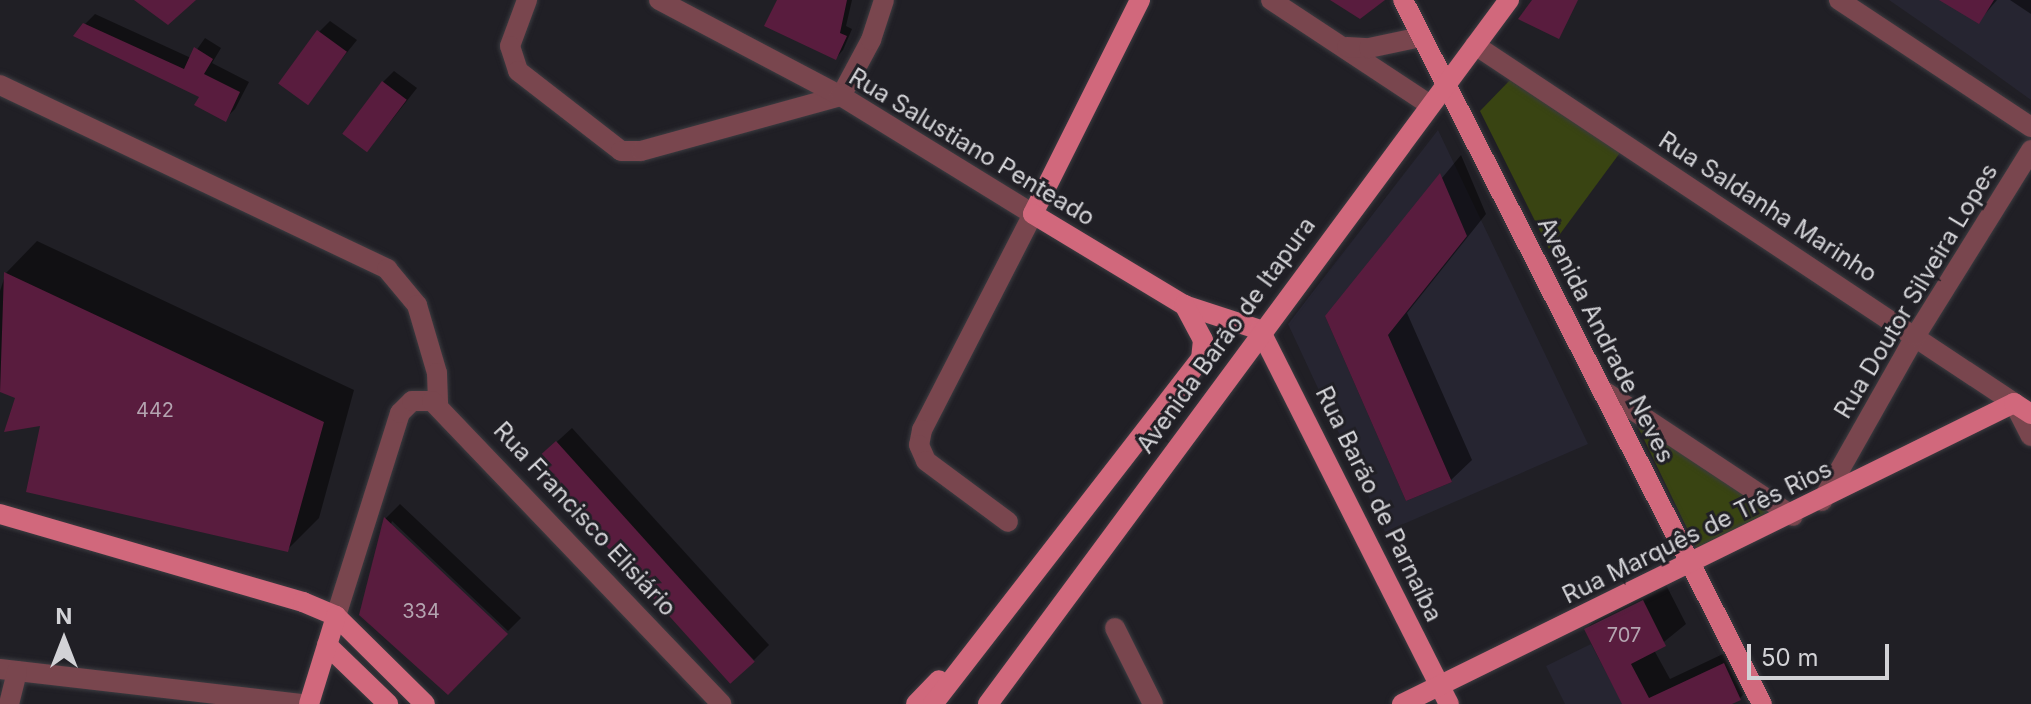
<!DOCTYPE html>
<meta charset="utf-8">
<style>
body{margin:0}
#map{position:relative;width:2031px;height:704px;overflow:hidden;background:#201f25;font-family:Inter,sans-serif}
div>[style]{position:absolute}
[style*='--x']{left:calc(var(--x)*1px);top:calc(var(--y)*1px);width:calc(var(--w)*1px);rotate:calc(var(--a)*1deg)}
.built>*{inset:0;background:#262531}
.green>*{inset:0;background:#394412}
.shadow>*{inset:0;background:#0007}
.building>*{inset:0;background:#591c3e;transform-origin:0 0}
.roads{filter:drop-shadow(0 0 2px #3c3c41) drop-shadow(0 0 2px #3c3c41)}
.minor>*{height:20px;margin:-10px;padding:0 10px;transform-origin:10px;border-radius:10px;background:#79464e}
.major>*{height:20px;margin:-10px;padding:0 10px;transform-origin:10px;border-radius:10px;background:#d1687c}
span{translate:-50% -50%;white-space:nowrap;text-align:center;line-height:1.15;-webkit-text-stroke:6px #201f25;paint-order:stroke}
.number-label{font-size:20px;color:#b4a4b0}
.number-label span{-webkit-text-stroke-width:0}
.street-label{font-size:24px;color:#d2d2d6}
.north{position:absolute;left:24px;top:600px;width:80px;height:80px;-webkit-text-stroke:6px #201f25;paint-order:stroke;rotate:0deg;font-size:22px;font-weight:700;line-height:32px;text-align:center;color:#d2d2d6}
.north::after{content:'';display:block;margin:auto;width:28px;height:36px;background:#d2d2d6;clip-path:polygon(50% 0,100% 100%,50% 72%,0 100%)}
.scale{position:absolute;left:1747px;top:644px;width:142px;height:36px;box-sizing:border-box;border:4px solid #d2d2d6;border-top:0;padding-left:10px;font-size:24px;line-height:28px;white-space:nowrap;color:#d2d2d6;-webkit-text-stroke:6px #201f25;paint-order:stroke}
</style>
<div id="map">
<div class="built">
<div style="clip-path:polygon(1889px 0,2031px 0,2031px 100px,1970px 56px)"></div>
<div style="clip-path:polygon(evenodd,1438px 130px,1588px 444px,1385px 532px,1288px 324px,1438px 130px,1325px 316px,1388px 335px,1452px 482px,1406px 501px,1325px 316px)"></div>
<div style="clip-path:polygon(1591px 644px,1623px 704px,1565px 704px,1546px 666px)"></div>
</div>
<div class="green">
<div style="clip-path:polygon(1511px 79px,1622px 150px,1549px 249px,1480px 111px)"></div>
<div style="clip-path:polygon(1637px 425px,1778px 515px,1698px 551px)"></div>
</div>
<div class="shadow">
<div style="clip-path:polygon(780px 0,852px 0,846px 26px,852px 29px,843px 50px,836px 58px)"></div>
<div style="clip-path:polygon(1943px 0,1997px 0,1979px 21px)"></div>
<div style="clip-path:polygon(2010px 0,2031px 0,2031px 14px)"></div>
<div style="clip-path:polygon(95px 14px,191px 58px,205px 38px,221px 48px,212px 63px,249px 82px,235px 109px,225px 119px,202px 96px,85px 24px)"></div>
<div style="clip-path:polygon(330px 21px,357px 40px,308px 101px,319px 32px)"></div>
<div style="clip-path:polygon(394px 71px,417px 88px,368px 150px,383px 82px)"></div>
<div style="clip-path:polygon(1461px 155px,1486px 214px,1407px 313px,1472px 460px,1451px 480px,1407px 499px,1328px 316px)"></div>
<div style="clip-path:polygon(37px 241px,354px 390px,319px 518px,287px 550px,43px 423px,18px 397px,0 390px,0 291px,6px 273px)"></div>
<div style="clip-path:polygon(572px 428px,769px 645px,754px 660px,549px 449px)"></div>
<div style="clip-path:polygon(400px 504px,521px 618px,508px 631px,392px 521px,362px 615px,386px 518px)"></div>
<div style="clip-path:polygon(1664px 581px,1686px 624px,1654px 650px,1670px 679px,1744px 644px,1760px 678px,1740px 698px,1727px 704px,1624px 704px,1586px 629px,1607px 609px)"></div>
</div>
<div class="building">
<div style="clip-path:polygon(134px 0,196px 0,168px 25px)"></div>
<div style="clip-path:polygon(777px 0,847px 0,840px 33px,847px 36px,836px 60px,764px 26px)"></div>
<div style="clip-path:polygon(1330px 0,1385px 0,1360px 19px)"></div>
<div style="clip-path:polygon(1532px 0,1578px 0,1559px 39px,1518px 19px)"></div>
<div style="clip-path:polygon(1939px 0,1994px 0,1979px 24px)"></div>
<div style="clip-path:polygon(83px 23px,184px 69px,194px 47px,213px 59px,204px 74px,240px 92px,226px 122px,194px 105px,199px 97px,73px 36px)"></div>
<div style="left:317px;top:30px;width:37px;height:66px;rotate:36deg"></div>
<div style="left:382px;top:81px;width:31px;height:66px;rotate:37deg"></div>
<div style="clip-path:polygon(1440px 173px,1467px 236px,1388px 335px,1452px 482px,1406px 501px,1325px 316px)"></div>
<div style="clip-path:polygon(4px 272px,324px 422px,288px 552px,26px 492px,40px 426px,4px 432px,15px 398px,0 392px)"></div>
<div style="left:556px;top:441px;width:297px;height:33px;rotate:48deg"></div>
<div style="clip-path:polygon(384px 517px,508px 634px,448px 695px,359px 615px)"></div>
<div style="clip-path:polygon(1643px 600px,1666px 646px,1631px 664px,1649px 698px,1724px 663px,1741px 700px,1732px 704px,1622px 704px,1584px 629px)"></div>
</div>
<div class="roads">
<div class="minor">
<div style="--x:527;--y:0;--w:49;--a:110.3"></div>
<div style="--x:510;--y:46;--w:26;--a:72"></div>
<div style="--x:518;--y:71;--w:130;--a:37.8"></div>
<div style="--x:621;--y:151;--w:20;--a:0"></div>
<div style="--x:641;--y:151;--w:207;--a:-15.4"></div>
<div style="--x:841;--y:96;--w:64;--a:-61.8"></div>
<div style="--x:871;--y:40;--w:42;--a:-72"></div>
<div style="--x:659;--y:0;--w:206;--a:27.8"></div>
<div style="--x:841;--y:96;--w:225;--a:31.6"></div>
<div style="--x:1033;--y:214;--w:243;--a:117.2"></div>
<div style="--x:922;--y:430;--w:15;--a:101"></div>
<div style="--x:919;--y:445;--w:17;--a:66"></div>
<div style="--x:926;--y:461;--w:102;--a:36.6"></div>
<div style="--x:1271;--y:0;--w:189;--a:33.4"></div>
<div style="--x:1839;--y:0;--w:230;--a:33.5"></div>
<div style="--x:1475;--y:45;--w:647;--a:33.59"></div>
<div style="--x:2014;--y:403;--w:37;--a:63"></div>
<div style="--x:1347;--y:47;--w:22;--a:3"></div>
<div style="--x:1369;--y:48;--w:53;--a:-11.9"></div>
<div style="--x:0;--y:85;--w:429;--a:25.4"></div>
<div style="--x:387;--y:269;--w:47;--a:50.2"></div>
<div style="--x:417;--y:305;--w:71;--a:73.6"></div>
<div style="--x:437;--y:373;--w:31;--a:88"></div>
<div style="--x:1601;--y:389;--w:230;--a:33.5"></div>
<div style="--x:1822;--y:501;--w:191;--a:-60.5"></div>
<div style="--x:1916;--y:335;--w:218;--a:-58.1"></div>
<div style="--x:336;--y:616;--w:213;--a:-72.5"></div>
<div style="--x:400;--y:413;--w:17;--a:-45"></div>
<div style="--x:412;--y:401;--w:20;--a:0"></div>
<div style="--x:432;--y:401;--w:419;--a:46.3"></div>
<div style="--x:1115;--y:628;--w:85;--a:63.4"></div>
<div style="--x:0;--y:669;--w:303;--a:6.6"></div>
<div style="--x:9;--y:704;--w:34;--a:-76"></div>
</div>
<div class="major">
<div style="--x:1140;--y:0;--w:239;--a:116.6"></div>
<div style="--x:1033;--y:214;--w:176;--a:31.1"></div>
<div style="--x:1184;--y:305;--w:80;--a:18.2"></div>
<div style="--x:1260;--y:330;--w:419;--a:63.2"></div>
<div style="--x:1403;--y:0;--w:790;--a:62.98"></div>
<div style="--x:0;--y:514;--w:316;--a:16.2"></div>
<div style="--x:303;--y:602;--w:36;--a:23"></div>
<div style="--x:336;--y:616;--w:125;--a:44.7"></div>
<div style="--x:327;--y:645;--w:85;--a:44"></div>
<div style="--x:309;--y:704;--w:92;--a:-72.9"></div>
<div style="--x:916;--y:704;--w:33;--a:-46"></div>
<div style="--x:933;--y:704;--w:437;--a:-52.2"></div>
<div style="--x:1201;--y:359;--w:19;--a:-84"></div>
<div style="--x:1203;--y:340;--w:40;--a:-118"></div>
<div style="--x:988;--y:704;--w:876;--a:-53.5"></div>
<div style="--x:1402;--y:704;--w:682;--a:-26.19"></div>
<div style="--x:2014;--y:403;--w:20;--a:33"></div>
</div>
</div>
<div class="number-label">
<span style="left:155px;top:410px">442</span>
<span style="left:421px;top:611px">334</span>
<span style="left:1624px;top:635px">707</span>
</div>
<div class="street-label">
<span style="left:972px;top:147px;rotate:31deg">Rua Salustiano Penteado</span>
<span style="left:1768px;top:207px;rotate:33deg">Rua Saldanha Marinho</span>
<span style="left:1916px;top:291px;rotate:-59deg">Rua Doutor Silveira Lopes</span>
<span style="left:1226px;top:335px;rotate:-54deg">Avenida Barão de Itapura</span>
<span style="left:1606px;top:340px;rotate:63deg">Avenida Andrade Neves</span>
<span style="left:1379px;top:504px;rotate:64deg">Rua Barão de Parnaíba</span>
<span style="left:585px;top:519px;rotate:47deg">Rua Francisco Elisiário</span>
<span style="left:1697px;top:532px;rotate:-26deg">Rua Marquês de Três Rios</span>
</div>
<div class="north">N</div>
<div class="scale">50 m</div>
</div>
